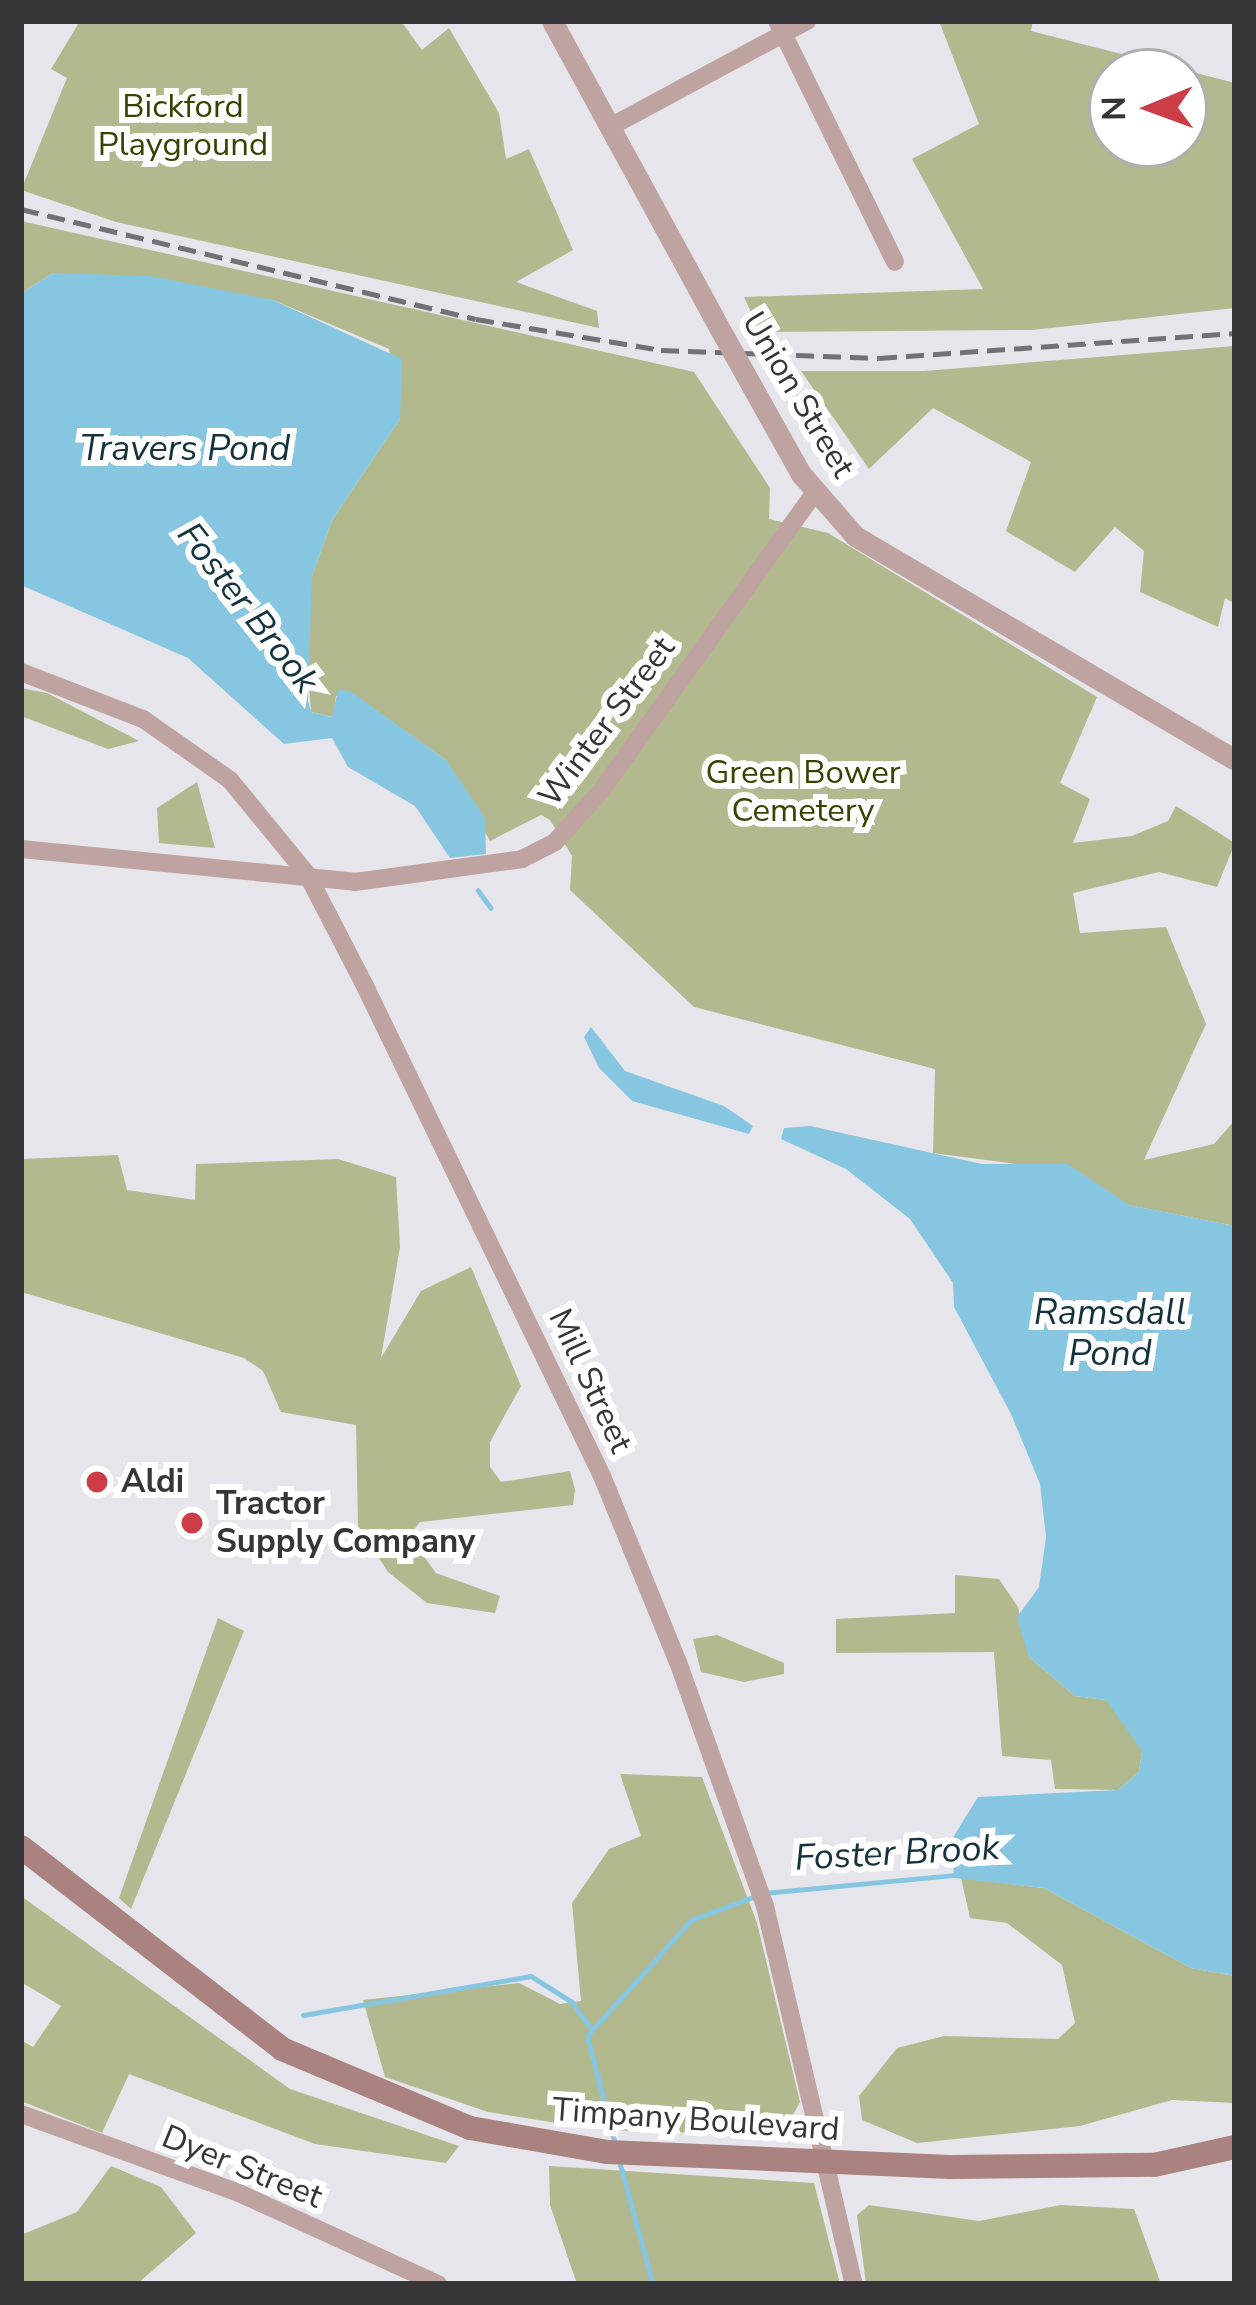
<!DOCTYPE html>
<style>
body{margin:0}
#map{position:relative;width:1256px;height:2305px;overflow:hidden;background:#e6e5eb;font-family:"Nunito Sans",sans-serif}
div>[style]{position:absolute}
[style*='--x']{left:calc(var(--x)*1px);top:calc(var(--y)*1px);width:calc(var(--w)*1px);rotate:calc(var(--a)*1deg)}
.green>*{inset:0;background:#b2b98e}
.water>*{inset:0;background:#87c6e0}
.stream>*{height:4.5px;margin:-2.25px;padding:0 2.25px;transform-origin:2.25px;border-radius:2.25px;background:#87c6e0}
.minor>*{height:18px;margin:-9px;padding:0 9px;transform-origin:9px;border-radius:9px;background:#bfa3a1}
.tertiary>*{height:21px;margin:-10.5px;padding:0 10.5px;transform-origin:10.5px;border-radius:10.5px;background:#bfa3a1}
.secondary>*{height:24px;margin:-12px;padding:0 12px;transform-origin:12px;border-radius:12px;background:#aa827f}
.rail>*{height:4.5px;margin-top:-2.25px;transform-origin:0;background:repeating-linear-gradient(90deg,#727175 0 18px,transparent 0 27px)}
.tertiary-bridge>*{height:21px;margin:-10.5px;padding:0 10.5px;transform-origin:10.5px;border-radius:10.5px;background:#bfa3a1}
.dots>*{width:33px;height:33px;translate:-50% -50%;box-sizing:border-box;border:6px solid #fff;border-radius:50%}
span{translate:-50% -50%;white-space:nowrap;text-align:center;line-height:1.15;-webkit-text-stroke:12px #fff;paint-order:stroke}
.park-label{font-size:33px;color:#3b4100}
.street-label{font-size:33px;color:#363638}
.poi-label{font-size:33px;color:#363638;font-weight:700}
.left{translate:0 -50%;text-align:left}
.water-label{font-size:36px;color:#14333e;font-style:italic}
.frame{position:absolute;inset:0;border:24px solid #363638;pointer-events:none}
.north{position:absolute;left:1088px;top:48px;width:120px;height:120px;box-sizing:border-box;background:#fff;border:3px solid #afafaf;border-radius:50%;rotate:269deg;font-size:33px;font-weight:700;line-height:48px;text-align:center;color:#363638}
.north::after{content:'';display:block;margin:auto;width:42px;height:54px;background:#cd3d48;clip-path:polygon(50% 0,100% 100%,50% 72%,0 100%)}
</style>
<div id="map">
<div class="green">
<div style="clip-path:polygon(80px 21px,401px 21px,422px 50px,449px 28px,499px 113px,506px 159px,529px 149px,573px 250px,516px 282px,597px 311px,599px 328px,116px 222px,21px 190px,67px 78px,51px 69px)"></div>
<div style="clip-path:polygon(evenodd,939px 21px,1033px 21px,1031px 31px,1235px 83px,1235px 308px,1032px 330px,760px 332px,744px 297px,983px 289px,912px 159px,979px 124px,939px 21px,1112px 72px,1184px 72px,1184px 144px,1112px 144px,1112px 72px)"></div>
<div style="clip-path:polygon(21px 221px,694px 372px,770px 488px,769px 519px,828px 533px,1097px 697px,1060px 783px,1090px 799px,1073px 843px,1132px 836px,1168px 821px,1176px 806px,1235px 843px,1217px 887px,1159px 872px,1073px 893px,1080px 933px,1166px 927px,1206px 1024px,1144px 1160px,1214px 1144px,1235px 1120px,1235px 1226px,1128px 1205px,1024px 1165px,933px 1153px,935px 1069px,694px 1007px,570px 890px,572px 856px,550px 820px,541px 815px,490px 841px,446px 760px,353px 694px,336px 696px,333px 717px,311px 712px,304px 618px,312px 576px,332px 520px,400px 419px,389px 349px,273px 300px,53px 273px,21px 293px)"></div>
<div style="clip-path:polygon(1235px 346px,1235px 604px,1225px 598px,1218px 627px,1140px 592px,1144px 551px,1115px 527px,1075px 572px,1006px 531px,1031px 462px,933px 408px,869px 469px,801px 371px,924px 371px)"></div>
<div style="clip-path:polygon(21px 688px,47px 693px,139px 741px,108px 749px,21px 716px)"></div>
<div style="clip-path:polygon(197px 782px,215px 848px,159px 843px,157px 808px)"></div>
<div style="clip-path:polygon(118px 1155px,127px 1190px,195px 1200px,196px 1164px,338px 1159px,396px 1177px,400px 1247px,381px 1358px,421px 1291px,471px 1267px,521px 1386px,490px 1442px,490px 1467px,501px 1482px,570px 1471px,575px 1490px,573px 1505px,420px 1522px,409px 1536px,436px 1573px,500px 1596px,495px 1613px,427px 1603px,388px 1572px,358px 1526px,356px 1425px,281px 1412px,263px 1371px,244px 1358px,21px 1292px,21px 1159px)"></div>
<div style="clip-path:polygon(955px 1575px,999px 1579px,1018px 1607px,1029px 1657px,1075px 1696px,1106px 1700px,1124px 1716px,1142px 1751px,1139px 1772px,1118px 1790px,1055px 1789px,1051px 1760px,1002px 1756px,994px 1652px,836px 1653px,836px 1619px,955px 1613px)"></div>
<div style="clip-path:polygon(218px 1618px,244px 1631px,131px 1909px,119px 1898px)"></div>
<div style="clip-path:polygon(717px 1635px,784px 1663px,784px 1674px,744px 1682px,701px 1672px,693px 1639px)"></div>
<div style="clip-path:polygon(620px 1774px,702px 1777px,757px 1923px,800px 2102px,788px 2124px,768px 2135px,601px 2130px,488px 2112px,385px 2077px,363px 2000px,519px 1983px,560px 2004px,581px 2001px,572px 1903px,609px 1849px,641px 1836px)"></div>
<div style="clip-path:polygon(961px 1878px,1044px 1888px,1191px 1968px,1235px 1976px,1235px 2103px,1172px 2100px,1080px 2126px,917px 2143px,862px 2120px,859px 2096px,897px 2048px,944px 2036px,1058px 2039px,1075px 2023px,1062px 1965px,1007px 1923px,970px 1918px)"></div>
<div style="clip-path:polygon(21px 1896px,290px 2089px,459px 2146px,446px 2163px,315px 2144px,129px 2074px,102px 2133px,21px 2101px,21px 2040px,33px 2047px,61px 2006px,21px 1982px)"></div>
<div style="clip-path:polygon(111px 2166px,161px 2187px,196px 2233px,137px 2284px,21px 2284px,21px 2235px,77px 2212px)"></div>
<div style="clip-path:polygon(549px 2166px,814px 2183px,840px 2284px,577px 2284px,550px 2205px)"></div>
<div style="clip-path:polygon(869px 2205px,979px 2221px,1061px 2205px,1134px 2209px,1161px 2284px,866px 2284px,857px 2215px)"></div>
</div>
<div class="water">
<div style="clip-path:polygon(53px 273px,151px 276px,273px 300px,402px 359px,400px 419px,332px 520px,312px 576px,308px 701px,311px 712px,332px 717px,338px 690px,350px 691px,446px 760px,485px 818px,486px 854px,450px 858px,415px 806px,348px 767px,332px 738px,284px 744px,188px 658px,21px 585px,21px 293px)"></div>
<div style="clip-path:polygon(591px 1027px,625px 1071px,724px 1106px,753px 1126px,749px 1134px,632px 1101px,599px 1068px,584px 1037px)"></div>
<div style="clip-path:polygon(810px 1126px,982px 1164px,1068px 1164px,1129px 1205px,1235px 1226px,1235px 1976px,1191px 1968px,1044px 1888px,954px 1878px,952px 1839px,978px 1797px,1118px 1790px,1139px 1772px,1142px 1751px,1106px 1700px,1075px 1696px,1029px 1657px,1017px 1617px,1039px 1587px,1046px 1537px,1040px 1484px,1011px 1414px,954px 1307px,953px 1283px,910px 1219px,846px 1169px,781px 1139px,784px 1128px)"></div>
</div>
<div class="stream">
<div style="--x:478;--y:890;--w:22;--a:54"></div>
<div style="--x:764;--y:1893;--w:192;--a:-5.4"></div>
<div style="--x:303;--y:2015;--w:231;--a:-9.7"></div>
<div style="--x:531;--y:1976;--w:49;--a:32.4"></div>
<div style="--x:572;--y:2002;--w:32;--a:54"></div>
<div style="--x:614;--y:2141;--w:108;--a:-104.4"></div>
<div style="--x:587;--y:2036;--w:156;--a:-48.1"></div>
<div style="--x:691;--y:1920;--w:66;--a:-20.4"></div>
<div style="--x:620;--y:2163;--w:125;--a:74.7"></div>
</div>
<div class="minor">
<div style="--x:777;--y:21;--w:268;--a:63.9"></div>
<div style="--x:610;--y:127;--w:224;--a:-28.3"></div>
<div style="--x:21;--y:672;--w:131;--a:21.1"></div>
<div style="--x:143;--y:719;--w:106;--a:35"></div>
<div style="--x:230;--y:780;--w:122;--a:50.7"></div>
<div style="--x:307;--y:874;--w:126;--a:62.6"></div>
<div style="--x:365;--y:986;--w:544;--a:64.19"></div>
<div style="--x:602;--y:1476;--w:201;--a:67.8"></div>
<div style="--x:678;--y:1662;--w:259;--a:70.4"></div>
<div style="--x:765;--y:1906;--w:388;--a:76.8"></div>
<div style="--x:21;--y:849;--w:336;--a:5.6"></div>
<div style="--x:355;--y:882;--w:169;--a:-7.8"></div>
<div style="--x:522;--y:859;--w:37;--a:-27"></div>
<div style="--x:555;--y:842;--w:69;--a:-48"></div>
<div style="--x:601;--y:791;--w:368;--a:-54.4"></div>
<div style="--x:21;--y:2114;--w:232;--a:19.9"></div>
<div style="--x:239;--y:2193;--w:219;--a:24.6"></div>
</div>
<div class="tertiary">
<div style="--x:552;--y:21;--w:361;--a:61.4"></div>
<div style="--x:745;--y:374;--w:115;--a:60.8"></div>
<div style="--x:801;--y:474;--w:82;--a:48.9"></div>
<div style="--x:855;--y:536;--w:441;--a:30.5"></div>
</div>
<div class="secondary">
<div style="--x:21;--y:1847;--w:330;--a:37.7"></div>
<div style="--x:282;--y:2049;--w:204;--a:22.8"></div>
<div style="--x:470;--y:2128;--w:140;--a:9.9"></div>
<div style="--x:608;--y:2152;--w:342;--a:2.5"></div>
<div style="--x:950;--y:2167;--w:204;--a:-0.6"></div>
<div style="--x:1154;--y:2165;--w:83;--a:-12.5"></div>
</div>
<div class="rail">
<div style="--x:21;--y:209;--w:468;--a:13.6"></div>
<div style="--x:476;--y:319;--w:188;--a:9.5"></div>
<div style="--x:661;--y:350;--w:218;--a:2.1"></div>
<div style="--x:879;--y:358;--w:357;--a:-4"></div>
</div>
<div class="tertiary-bridge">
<div style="--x:725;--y:338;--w:41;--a:60.9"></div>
</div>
<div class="dots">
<div style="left:97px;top:1482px;background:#cd3d48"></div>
<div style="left:192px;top:1523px;background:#cd3d48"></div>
</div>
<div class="park-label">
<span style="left:183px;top:126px">Bickford<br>Playground</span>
<span style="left:803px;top:792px">Green Bower<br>Cemetery</span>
</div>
<div class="street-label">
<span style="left:798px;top:395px;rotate:59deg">Union Street</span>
<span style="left:607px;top:722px;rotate:-53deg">Winter Street</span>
<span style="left:590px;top:1381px;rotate:65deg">Mill Street</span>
<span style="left:696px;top:2120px;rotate:4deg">Timpany Boulevard</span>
<span style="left:242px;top:2167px;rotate:22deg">Dyer Street</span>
</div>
<div class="poi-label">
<span class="left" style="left:121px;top:1482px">Aldi</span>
<span class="left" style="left:216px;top:1523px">Tractor<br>Supply Company</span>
</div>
<div class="water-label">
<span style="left:185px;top:449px">Travers Pond</span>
<span style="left:248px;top:608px;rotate:52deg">Foster Brook</span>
<span style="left:1110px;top:1333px">Ramsdall<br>Pond</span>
<span style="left:897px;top:1853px;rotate:-3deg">Foster Brook</span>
</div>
<div class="frame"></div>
<div class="north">N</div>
</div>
